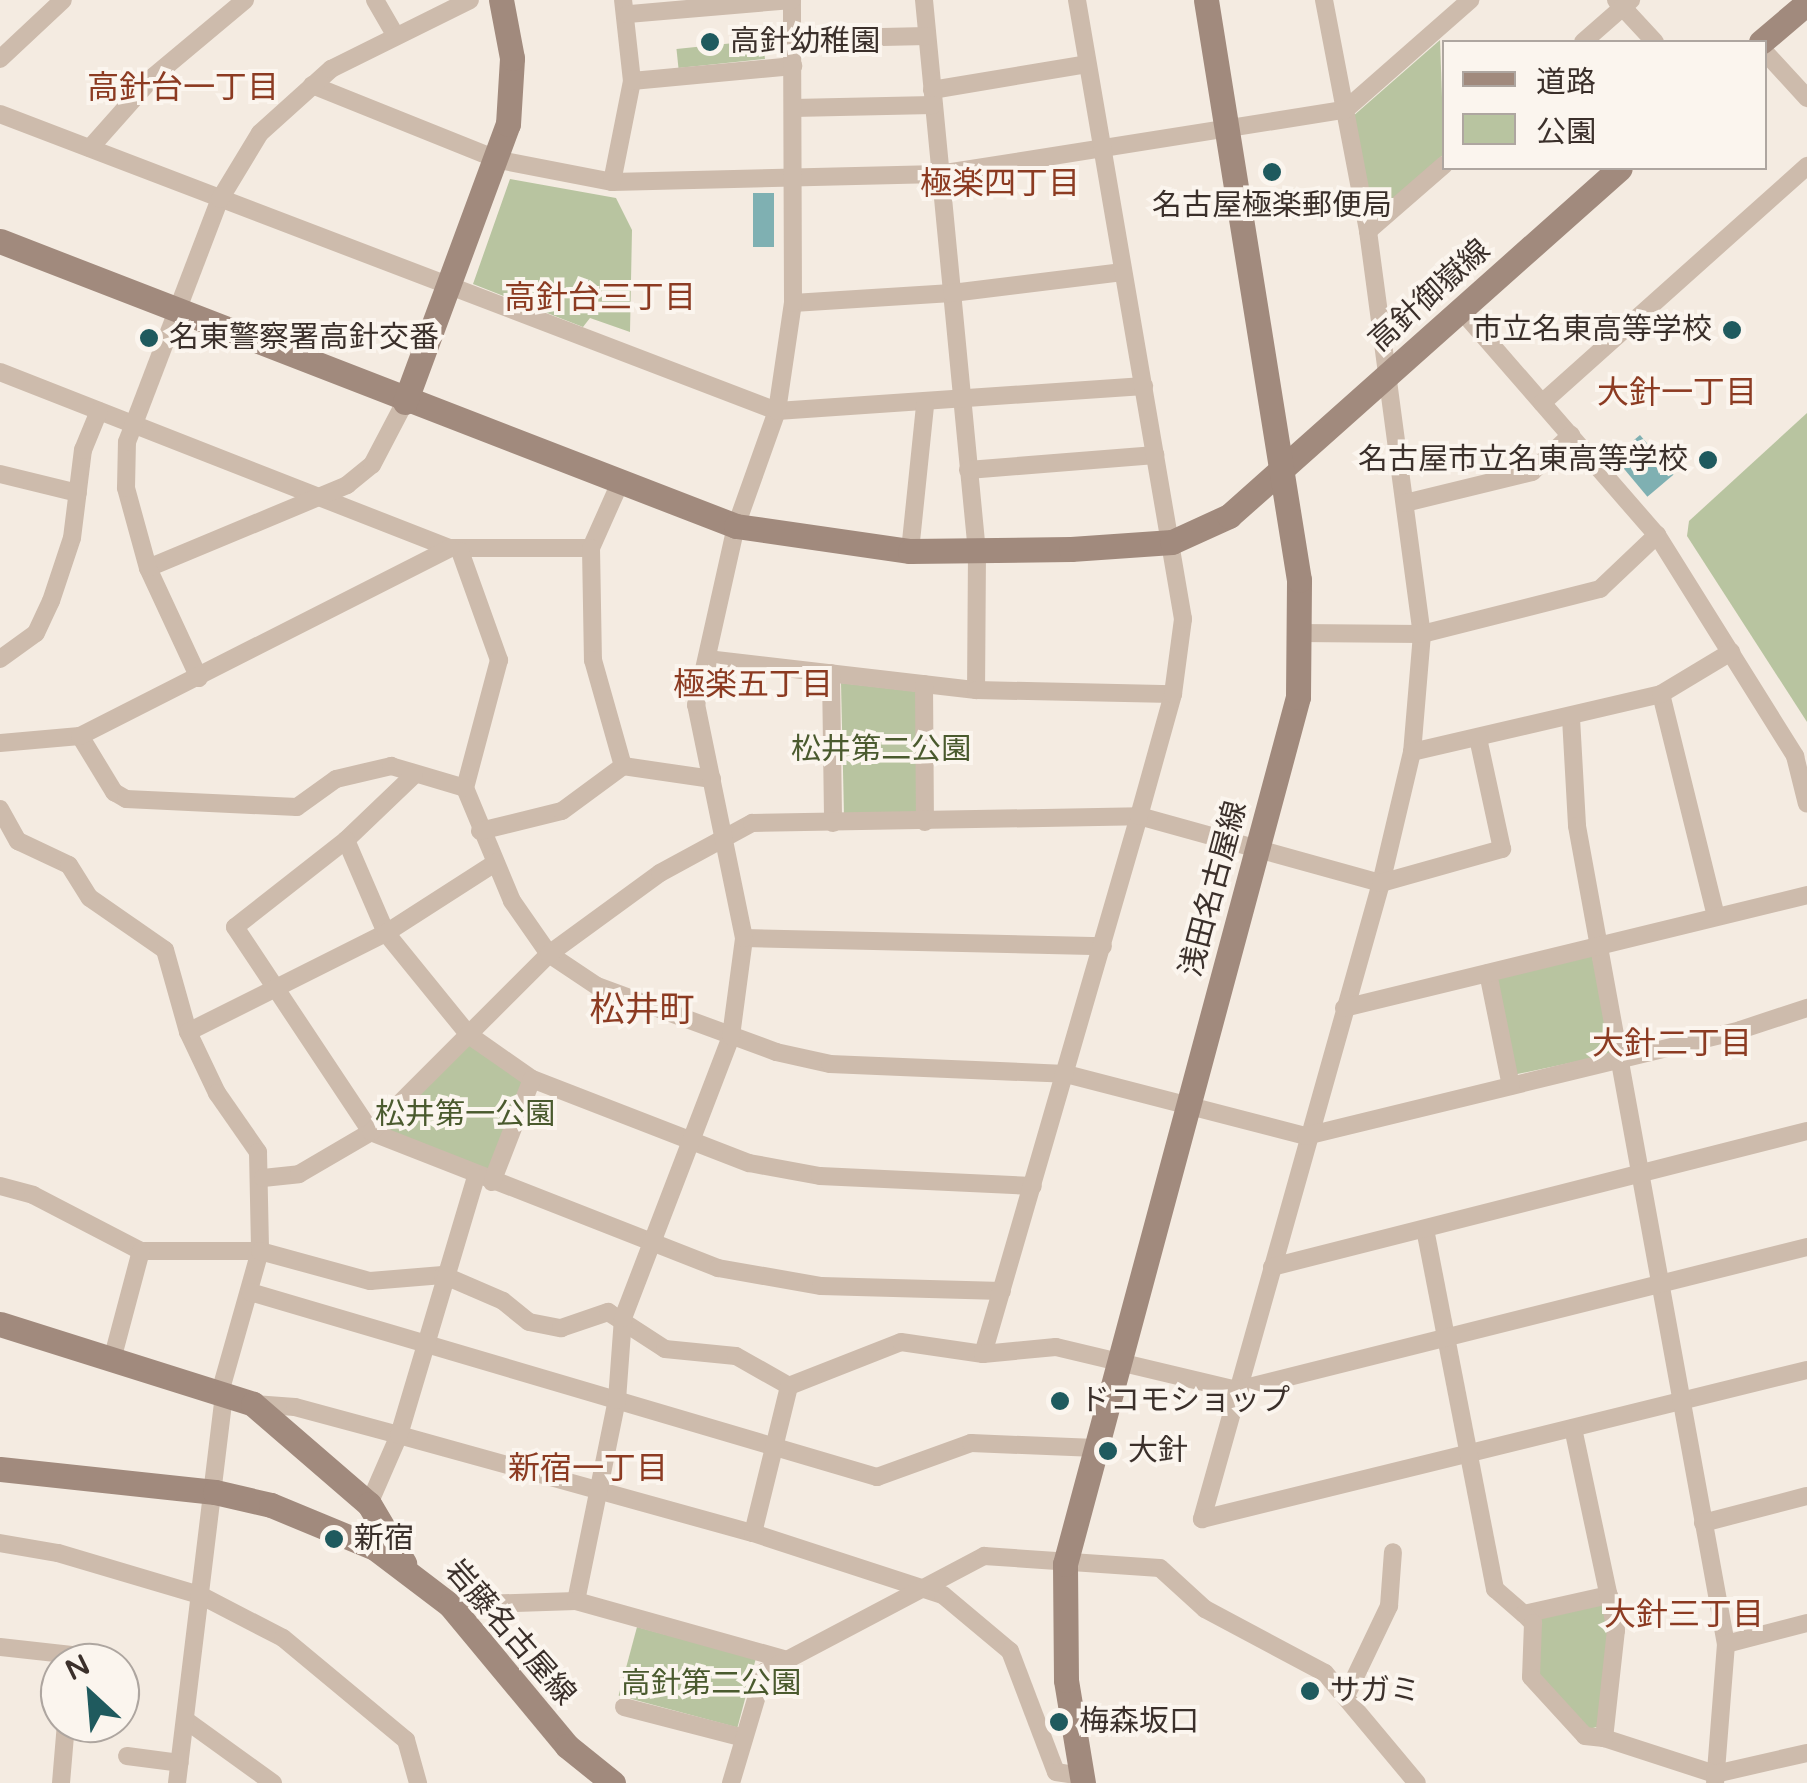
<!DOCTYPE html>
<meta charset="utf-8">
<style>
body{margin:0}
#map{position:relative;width:1807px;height:1783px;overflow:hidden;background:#f4ebe1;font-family:"Varela Round","Noto Sans JP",sans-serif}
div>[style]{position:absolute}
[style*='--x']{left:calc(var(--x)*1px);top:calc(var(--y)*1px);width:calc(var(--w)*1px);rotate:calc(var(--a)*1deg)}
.green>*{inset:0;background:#b8c4a0;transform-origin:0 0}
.water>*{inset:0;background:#7fb0b2;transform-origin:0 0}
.street>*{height:18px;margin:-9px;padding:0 9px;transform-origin:9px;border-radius:9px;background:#cdbbac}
.secondary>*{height:25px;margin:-12.5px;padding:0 12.5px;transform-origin:12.5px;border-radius:12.5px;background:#a18a7d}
.dots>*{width:28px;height:28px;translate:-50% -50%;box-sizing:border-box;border:5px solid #fbf5ee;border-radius:50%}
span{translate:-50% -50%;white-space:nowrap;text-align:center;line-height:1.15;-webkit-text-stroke:8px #fbf5ee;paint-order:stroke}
.poi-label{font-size:30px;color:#3b302b}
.left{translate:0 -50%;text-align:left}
.right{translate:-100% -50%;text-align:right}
.street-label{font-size:30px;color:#3b302b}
.park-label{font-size:30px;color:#4a5a2e}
.neighbourhood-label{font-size:32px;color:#8c3b22}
.quarter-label{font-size:35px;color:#8c3b22}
.legend{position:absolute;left:1442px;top:40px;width:325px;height:130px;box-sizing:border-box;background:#fbf5ee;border:2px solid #aea6a0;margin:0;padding:12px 18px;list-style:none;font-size:30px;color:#3b302b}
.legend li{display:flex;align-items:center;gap:20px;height:50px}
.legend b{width:50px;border:2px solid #aea6a0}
.north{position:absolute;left:40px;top:1643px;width:100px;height:100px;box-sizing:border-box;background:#fbf5ee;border:2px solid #aea6a0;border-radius:50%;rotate:334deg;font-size:28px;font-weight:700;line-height:40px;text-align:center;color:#3b302b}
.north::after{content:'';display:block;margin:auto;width:35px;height:45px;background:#1f5a5e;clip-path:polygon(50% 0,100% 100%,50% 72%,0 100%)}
</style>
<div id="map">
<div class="green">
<div style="left:763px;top:40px;width:19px;height:87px;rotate:84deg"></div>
<div style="clip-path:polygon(1440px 40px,1444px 154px,1380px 211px,1369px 208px,1352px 117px)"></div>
<div style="clip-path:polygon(510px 179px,616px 198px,632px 230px,630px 332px,590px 318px,583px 327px,473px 284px)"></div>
<div style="clip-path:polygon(1807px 413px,1807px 722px,1687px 536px,1689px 521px)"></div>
<div style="clip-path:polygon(841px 683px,920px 692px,917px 814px,844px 815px)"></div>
<div style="left:1592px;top:956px;width:100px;height:100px;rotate:78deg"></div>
<div style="clip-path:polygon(470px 1042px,530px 1083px,492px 1182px,378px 1130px)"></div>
<div style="clip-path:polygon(1601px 1601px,1608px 1629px,1597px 1727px,1589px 1729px,1536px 1674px,1541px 1617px)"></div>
<div style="left:637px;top:1627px;width:123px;height:71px;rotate:15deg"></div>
</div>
<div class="water">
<div style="left:753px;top:193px;width:21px;height:54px"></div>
<div style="left:1640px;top:435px;width:52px;height:34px;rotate:50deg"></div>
</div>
<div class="street">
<div style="--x:375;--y:0;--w:39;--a:60"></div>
<div style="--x:924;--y:0;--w:555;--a:84.52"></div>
<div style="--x:977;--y:552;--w:138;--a:90.4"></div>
<div style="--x:1324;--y:0;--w:235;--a:79.2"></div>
<div style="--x:1368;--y:231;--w:407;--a:82.4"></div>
<div style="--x:1422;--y:634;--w:118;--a:94.8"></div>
<div style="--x:1412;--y:752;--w:135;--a:103.3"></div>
<div style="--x:1381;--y:883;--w:661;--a:105.72"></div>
<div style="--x:1202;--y:1519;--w:623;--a:-13.84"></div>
<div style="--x:1616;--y:0;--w:57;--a:47.1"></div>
<div style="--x:793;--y:39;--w:134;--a:-1.3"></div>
<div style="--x:1583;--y:42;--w:64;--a:-41.2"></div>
<div style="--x:1764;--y:51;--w:64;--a:47.5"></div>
<div style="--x:0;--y:59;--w:86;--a:-43.1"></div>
<div style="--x:632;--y:81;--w:162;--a:-5.3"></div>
<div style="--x:312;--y:85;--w:201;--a:21.9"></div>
<div style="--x:499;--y:160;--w:115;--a:11"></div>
<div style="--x:612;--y:182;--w:327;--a:-1.4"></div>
<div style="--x:939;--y:174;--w:411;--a:-9"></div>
<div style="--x:1345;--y:110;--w:167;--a:-41.3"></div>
<div style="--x:932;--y:90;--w:157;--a:-9.5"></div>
<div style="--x:793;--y:108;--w:140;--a:-1.2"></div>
<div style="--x:0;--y:114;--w:832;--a:20.92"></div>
<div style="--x:777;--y:411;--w:368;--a:-3.9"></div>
<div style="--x:90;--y:148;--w:95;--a:-48.4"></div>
<div style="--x:153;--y:77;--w:120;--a:-39.9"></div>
<div style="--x:612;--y:182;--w:103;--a:-78.8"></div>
<div style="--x:632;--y:81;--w:81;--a:-96.3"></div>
<div style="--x:1368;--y:231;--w:101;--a:-41"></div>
<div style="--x:793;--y:303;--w:159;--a:-3.6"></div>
<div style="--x:952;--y:293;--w:172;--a:-7"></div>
<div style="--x:1462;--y:311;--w:297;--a:49"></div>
<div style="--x:1657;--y:535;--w:261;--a:58"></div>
<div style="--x:1795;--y:756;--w:49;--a:76"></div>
<div style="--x:0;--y:372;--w:483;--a:21.4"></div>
<div style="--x:450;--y:548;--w:141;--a:0"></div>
<div style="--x:1542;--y:403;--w:356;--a:-41.8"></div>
<div style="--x:968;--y:470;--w:188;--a:-4.6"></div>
<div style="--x:0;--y:474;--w:80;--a:13.7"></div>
<div style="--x:619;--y:485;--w:69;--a:114"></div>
<div style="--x:591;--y:548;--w:112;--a:89"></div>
<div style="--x:593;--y:660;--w:110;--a:74.2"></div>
<div style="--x:1405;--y:503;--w:131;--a:-13.7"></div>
<div style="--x:1532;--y:472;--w:54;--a:-43.5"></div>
<div style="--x:460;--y:551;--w:116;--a:70.3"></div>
<div style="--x:499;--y:660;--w:132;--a:104.9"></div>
<div style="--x:465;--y:788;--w:122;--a:67.4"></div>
<div style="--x:512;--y:901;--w:65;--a:55.1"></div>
<div style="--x:549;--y:954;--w:58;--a:33.7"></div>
<div style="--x:597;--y:986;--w:191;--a:20.2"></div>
<div style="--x:776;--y:1052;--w:55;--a:12.5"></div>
<div style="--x:830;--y:1064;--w:236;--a:2.4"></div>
<div style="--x:1066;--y:1074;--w:248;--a:14.5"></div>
<div style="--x:1306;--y:1136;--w:447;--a:-13.7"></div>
<div style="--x:1740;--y:1030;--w:71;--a:-18.2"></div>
<div style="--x:910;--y:551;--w:147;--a:-84.1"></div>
<div style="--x:148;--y:568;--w:216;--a:-22.6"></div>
<div style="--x:347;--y:485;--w:32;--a:-39"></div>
<div style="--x:372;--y:465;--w:71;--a:-62.4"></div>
<div style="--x:1298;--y:633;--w:124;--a:0.5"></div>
<div style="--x:1422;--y:634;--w:184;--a:-14.2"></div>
<div style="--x:1600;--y:589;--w:79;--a:-43.5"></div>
<div style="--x:0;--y:659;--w:44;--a:-35.8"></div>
<div style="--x:36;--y:633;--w:35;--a:-65"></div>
<div style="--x:51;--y:601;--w:66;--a:-71.6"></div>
<div style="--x:72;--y:538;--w:89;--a:-82.9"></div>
<div style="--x:83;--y:450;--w:42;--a:-67.7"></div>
<div style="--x:707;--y:659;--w:271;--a:6.6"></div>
<div style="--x:976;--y:690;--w:197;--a:1.2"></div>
<div style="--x:831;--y:673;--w:150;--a:89.2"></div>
<div style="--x:199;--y:678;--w:121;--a:-114.9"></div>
<div style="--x:148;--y:568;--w:83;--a:-105.4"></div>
<div style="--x:126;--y:488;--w:46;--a:-88.8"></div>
<div style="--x:127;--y:442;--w:260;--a:-69.1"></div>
<div style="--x:220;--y:199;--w:77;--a:-58.8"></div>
<div style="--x:260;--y:133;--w:96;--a:-42"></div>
<div style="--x:331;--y:69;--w:155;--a:-26.4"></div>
<div style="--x:924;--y:684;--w:138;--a:89.6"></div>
<div style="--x:1661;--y:694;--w:229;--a:76.1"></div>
<div style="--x:1571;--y:718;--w:108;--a:86.8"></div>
<div style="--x:1577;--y:826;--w:831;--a:79.68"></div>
<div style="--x:1726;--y:1644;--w:139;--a:94.5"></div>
<div style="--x:80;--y:736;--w:66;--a:58.7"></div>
<div style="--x:114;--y:792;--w:14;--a:30"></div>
<div style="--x:126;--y:799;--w:171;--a:2.7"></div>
<div style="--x:297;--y:807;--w:48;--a:-35.7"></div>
<div style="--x:336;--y:779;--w:57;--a:-13.3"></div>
<div style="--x:391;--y:766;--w:77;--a:16.6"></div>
<div style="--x:0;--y:743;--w:80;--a:-5"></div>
<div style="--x:80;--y:736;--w:415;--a:-26.9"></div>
<div style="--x:1412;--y:752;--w:256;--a:-13.1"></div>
<div style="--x:1661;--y:694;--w:82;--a:-31"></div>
<div style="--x:414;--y:775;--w:94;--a:136.3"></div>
<div style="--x:346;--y:840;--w:141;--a:141.9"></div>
<div style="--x:235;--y:927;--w:246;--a:56.4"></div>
<div style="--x:371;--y:1132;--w:373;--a:21.4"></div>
<div style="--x:718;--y:1268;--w:105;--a:9.9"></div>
<div style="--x:821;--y:1286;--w:181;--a:1.6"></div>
<div style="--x:0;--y:809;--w:37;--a:61"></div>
<div style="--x:18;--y:841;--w:56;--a:25.2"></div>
<div style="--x:69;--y:865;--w:39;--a:58"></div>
<div style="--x:90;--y:898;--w:91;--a:34.7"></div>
<div style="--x:165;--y:950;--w:85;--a:74.3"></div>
<div style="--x:188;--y:1032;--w:68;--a:64.6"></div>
<div style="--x:217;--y:1093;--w:72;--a:55.2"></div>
<div style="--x:258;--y:1152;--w:99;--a:88.8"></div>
<div style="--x:260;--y:1251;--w:147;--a:105.8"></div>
<div style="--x:480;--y:831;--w:84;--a:-13.7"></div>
<div style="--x:562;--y:811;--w:76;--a:-36.4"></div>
<div style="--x:623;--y:766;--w:90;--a:8.3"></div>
<div style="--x:346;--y:840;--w:101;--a:66.7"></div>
<div style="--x:386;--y:933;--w:132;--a:50.9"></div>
<div style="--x:469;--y:1035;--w:77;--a:34.9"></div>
<div style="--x:532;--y:1079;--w:233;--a:21.2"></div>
<div style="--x:749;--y:1163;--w:72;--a:10.4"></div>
<div style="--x:820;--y:1176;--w:213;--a:2.7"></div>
<div style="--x:744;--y:938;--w:359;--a:1.3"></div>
<div style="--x:1488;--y:973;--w:115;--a:78.5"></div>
<div style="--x:1344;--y:1008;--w:477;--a:-13.7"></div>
<div style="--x:188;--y:1032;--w:221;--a:-26.6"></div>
<div style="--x:386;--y:933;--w:130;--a:-32.7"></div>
<div style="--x:263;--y:1178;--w:36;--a:-6"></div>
<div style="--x:299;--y:1174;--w:83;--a:-30.3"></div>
<div style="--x:371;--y:1132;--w:252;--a:-45"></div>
<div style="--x:549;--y:954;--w:137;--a:-36.1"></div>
<div style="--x:660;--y:873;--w:105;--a:-28.5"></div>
<div style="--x:752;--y:823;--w:387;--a:-1"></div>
<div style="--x:1139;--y:816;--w:251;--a:15.5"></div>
<div style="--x:1381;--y:883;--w:126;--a:-15.7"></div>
<div style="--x:1502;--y:849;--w:114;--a:-102.2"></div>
<div style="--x:492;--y:1182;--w:110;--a:-68.8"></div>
<div style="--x:0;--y:1186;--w:34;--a:15"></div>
<div style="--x:33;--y:1195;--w:122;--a:27.4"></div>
<div style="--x:141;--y:1251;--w:119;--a:0"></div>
<div style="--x:260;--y:1251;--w:114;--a:15.3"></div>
<div style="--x:370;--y:1281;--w:73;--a:-4.7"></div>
<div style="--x:443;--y:1275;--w:65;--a:23.4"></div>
<div style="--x:503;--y:1301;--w:33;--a:39"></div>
<div style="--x:529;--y:1322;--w:33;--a:11"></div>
<div style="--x:561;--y:1328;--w:50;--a:-18.8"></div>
<div style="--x:608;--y:1312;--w:68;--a:33"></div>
<div style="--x:665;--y:1349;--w:71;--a:5.6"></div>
<div style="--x:736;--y:1356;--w:61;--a:29.5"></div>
<div style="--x:1425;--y:1229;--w:367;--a:79"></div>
<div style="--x:1495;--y:1589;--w:38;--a:41"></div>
<div style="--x:1524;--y:1614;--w:87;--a:-12.6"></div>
<div style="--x:1272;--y:1267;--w:552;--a:-14.26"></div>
<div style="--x:250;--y:1292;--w:654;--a:16.44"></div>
<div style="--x:877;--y:1477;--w:100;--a:-19.9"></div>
<div style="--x:971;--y:1443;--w:125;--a:2.3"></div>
<div style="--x:983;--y:1354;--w:560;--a:-73.83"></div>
<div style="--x:1139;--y:816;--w:127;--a:-74.4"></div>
<div style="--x:1173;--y:694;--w:76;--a:-82.4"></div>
<div style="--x:1183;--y:619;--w:628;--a:-99.72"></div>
<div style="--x:113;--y:1356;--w:109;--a:-75.1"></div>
<div style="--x:254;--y:1404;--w:41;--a:4.2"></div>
<div style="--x:295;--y:1407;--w:108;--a:15.1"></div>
<div style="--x:399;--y:1435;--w:367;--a:15.5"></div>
<div style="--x:753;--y:1533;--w:200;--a:18.1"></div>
<div style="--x:943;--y:1595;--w:87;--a:39.9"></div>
<div style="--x:1010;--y:1651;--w:129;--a:69.2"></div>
<div style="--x:1056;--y:1772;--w:25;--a:9"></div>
<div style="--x:1573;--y:1428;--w:207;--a:78"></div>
<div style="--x:1616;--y:1630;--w:109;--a:96.3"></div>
<div style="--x:1604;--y:1738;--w:117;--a:18"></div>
<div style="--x:1715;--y:1774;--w:94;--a:-12.9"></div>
<div style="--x:369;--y:1504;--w:75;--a:-66.5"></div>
<div style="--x:399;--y:1435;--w:269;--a:-73.4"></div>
<div style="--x:1703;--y:1523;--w:107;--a:-14.6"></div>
<div style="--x:753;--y:1533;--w:151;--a:-76.2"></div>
<div style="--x:789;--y:1386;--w:120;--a:-21.4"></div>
<div style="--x:901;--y:1342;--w:83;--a:8.3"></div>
<div style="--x:983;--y:1354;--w:73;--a:-5.5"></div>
<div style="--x:1056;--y:1347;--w:186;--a:13.4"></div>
<div style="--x:1237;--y:1390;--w:588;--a:-14.08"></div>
<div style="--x:0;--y:1543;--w:59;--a:9.8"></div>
<div style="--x:58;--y:1553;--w:148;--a:16.5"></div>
<div style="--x:200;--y:1595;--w:93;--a:27.4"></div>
<div style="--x:283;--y:1638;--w:160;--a:39.7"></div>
<div style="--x:406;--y:1740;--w:45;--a:74.4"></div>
<div style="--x:576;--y:1601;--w:205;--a:-78.5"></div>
<div style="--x:617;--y:1400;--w:82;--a:-85.8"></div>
<div style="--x:623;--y:1318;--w:302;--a:-69"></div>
<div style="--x:731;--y:1036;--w:99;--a:-82.4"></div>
<div style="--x:744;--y:938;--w:238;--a:-101.6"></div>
<div style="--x:696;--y:705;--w:183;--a:-77.4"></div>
<div style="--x:736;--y:526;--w:122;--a:-70.4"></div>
<div style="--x:777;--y:411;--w:109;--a:-81.6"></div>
<div style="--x:793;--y:303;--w:303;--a:-90.2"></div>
<div style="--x:792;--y:0;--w:165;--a:175.1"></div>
<div style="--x:450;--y:1605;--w:126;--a:-1.8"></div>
<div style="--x:576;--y:1601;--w:219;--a:15.6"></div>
<div style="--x:1524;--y:1614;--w:13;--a:45"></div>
<div style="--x:1533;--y:1623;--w:54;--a:92.1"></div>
<div style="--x:1531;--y:1677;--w:80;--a:47.5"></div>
<div style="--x:1585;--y:1736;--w:19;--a:6"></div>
<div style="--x:1726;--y:1644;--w:84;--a:-14.5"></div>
<div style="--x:0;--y:1647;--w:72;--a:6.3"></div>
<div style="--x:72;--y:1655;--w:8;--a:97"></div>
<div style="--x:1347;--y:1694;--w:98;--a:-64.5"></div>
<div style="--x:1389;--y:1606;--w:54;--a:-85.8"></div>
<div style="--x:624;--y:1707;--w:124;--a:14.5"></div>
<div style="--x:187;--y:1721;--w:106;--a:35.8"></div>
<div style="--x:127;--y:1756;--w:53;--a:7.5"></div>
<div style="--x:61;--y:1783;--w:60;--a:-85.2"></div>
<div style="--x:177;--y:1783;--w:392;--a:-83.1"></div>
<div style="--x:731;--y:1783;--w:116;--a:-73.4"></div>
<div style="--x:764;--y:1672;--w:249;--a:-27.8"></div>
<div style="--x:984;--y:1556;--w:176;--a:3.9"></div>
<div style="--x:1160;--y:1568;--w:61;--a:42.3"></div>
<div style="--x:1205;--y:1609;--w:136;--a:28.1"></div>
<div style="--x:1325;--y:1673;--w:143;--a:50.1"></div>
</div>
<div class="secondary">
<div style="--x:1761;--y:42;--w:60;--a:-40.3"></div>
<div style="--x:0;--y:241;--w:789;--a:21.17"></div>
<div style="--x:736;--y:526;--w:176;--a:8.2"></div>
<div style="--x:910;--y:551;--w:161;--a:-0.7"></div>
<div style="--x:1071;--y:549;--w:101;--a:-4"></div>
<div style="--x:1172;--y:542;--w:63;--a:-24.5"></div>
<div style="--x:1229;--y:516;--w:523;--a:-41.67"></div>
<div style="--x:405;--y:402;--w:296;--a:-69.7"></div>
<div style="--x:508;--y:124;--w:66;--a:-86.5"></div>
<div style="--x:512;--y:58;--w:59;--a:-100.7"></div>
<div style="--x:0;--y:1324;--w:265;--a:17.5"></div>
<div style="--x:253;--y:1404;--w:153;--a:40.8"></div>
<div style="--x:369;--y:1504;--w:69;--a:59.3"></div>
<div style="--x:0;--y:1469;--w:216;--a:6.1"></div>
<div style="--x:215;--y:1492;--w:57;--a:13.1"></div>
<div style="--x:271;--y:1505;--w:113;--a:22.5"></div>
<div style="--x:375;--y:1548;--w:94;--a:37.2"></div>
<div style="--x:450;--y:1605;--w:183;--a:50.3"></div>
<div style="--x:567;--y:1746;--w:59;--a:38.8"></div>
<div style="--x:1083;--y:1783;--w:104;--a:-99.4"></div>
<div style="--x:1066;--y:1680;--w:116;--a:-90.5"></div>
<div style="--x:1065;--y:1564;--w:898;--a:-74.96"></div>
<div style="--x:1298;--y:697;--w:117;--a:-89.5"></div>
<div style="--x:1299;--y:580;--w:587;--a:-99.11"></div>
</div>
<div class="dots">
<div style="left:710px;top:42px;background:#1f5a5e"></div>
<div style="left:1272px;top:172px;background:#1f5a5e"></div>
<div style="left:1732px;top:330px;background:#1f5a5e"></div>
<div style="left:149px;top:338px;background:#1f5a5e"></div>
<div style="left:1708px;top:460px;background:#1f5a5e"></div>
<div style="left:1060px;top:1401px;background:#1f5a5e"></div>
<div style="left:1108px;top:1451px;background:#1f5a5e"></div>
<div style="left:334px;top:1539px;background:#1f5a5e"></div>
<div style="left:1310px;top:1691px;background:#1f5a5e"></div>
<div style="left:1059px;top:1722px;background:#1f5a5e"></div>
</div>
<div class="poi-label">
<span class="left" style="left:730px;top:42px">高針幼稚園</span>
<span style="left:1272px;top:206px">名古屋極楽郵便局</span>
<span class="right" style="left:1712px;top:330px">市立名東高等学校</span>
<span class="left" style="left:169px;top:338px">名東警察署高針交番</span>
<span class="right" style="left:1688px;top:460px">名古屋市立名東高等学校</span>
<span class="left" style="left:1080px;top:1401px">ドコモショップ</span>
<span class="left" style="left:1128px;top:1451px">大針</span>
<span class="left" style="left:354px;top:1539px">新宿</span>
<span class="left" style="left:1330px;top:1691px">サガミ</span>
<span class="left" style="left:1079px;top:1722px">梅森坂口</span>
</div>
<div class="street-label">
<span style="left:1430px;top:296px;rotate:-42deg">高針御嶽線</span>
<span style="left:1214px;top:889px;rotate:-75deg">浅田名古屋線</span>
<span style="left:510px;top:1633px;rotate:49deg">岩藤名古屋線</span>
</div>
<div class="park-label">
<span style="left:881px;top:750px">松井第二公園</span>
<span style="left:465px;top:1115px">松井第一公園</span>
<span style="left:711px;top:1684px">高針第二公園</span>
</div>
<div class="neighbourhood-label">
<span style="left:183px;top:88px">高針台一丁目</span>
<span style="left:1000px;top:184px">極楽四丁目</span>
<span style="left:600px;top:298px">高針台三丁目</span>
<span style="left:1677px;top:393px">大針一丁目</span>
<span style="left:753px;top:685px">極楽五丁目</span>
<span style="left:1672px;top:1044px">大針二丁目</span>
<span style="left:588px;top:1469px">新宿一丁目</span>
<span style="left:1684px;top:1615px">大針三丁目</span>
</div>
<div class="quarter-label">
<span style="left:642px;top:1010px">松井町</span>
</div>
<ul class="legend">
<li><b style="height:12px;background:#a18a7d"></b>道路</li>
<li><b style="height:28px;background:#b8c4a0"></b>公園</li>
</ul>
<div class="north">N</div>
</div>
